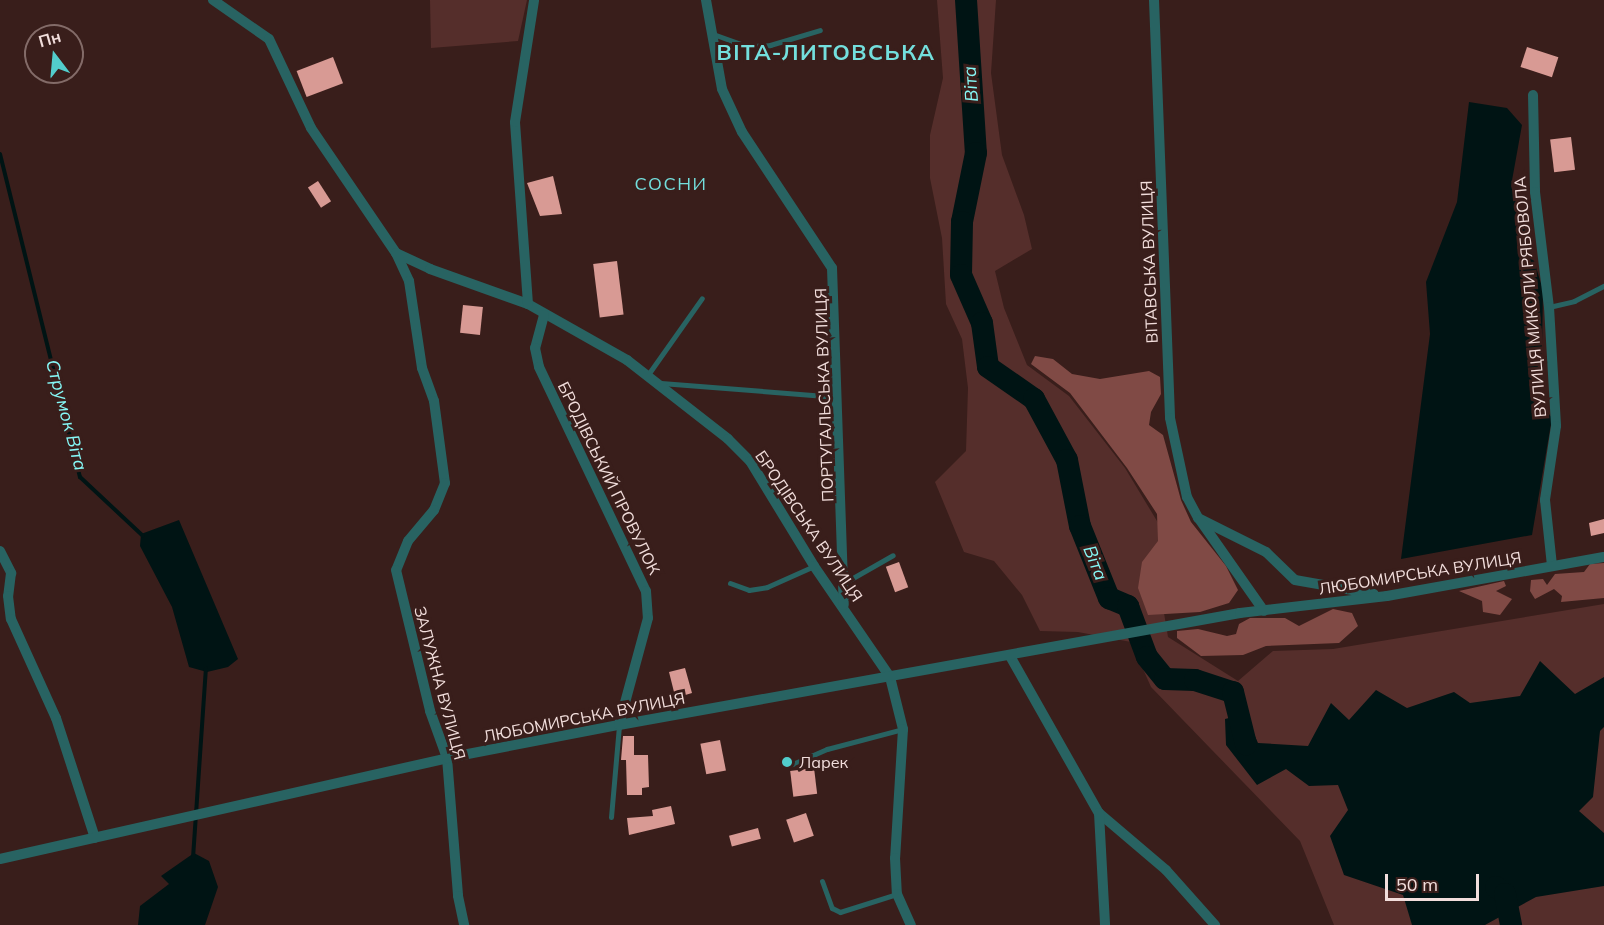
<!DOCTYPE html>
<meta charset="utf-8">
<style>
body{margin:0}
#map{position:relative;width:1604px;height:925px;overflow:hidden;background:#391e1b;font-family:Mulish,sans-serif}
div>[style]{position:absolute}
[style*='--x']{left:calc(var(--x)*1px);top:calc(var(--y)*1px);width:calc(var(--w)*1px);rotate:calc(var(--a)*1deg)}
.green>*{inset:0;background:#552e2b}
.forest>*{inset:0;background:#804a45}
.water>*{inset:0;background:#001414}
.stream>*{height:4px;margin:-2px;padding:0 2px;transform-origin:2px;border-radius:2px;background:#001414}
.river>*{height:22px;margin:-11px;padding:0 11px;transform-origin:11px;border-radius:11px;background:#001414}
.building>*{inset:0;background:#d89a94;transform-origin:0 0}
.service>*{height:5px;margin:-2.5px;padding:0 2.5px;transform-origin:2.5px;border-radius:2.5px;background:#286362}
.minor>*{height:10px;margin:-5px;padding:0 5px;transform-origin:5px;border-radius:5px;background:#286362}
.dots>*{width:16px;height:16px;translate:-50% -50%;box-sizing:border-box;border:3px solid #391e1b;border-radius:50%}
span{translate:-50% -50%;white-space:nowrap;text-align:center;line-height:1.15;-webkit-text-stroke:6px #391e1b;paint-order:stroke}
.street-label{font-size:16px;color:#f2dedc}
.poi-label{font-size:16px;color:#f2dedc}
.left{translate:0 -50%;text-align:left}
.water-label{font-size:18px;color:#86f9f7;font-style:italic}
.neighbourhood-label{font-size:18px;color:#73dfdd;letter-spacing:1.5px}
.district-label{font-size:22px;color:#73dfdd;font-weight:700;letter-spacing:1.5px}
.north{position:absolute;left:24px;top:24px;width:60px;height:60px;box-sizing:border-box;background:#391e1b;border:2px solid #836b68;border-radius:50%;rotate:344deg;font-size:16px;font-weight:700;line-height:24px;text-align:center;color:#f2dedc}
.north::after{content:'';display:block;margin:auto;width:21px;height:27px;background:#52cdcc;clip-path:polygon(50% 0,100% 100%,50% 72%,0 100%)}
.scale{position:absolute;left:1385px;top:874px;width:94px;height:27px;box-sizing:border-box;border:3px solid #f2dedc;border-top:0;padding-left:8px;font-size:18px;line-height:21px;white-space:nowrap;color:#f2dedc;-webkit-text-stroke:4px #391e1b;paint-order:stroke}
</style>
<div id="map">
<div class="green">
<div style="clip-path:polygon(430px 0,527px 0,518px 41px,431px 48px)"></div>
<div style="clip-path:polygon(937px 0,996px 0,991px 73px,1002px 155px,1024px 215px,1032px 249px,995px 271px,1004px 308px,1027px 365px,1069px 396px,1125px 468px,1189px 574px,1164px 613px,1168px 637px,1238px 681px,1273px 651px,1333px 649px,1604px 604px,1604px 925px,1334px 925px,1300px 841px,1151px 687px,1131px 642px,1078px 632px,1040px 631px,1022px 595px,994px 561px,964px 552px,935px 482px,966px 451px,968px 388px,962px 339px,946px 304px,942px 238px,930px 178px,930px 135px,943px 78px)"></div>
</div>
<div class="forest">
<div style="clip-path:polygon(1035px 356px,1053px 359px,1072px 374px,1100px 379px,1149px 371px,1160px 377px,1161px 394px,1151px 412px,1149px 425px,1163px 435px,1181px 500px,1191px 522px,1226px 566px,1238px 590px,1229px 603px,1200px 612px,1148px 615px,1138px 588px,1142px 562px,1158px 541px,1157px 514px,1127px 468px,1070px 393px,1031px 364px)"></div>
<div style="clip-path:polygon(1604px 563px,1604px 598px,1561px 602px,1562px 596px,1554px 589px,1535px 599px,1530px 591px,1531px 580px,1543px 579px,1547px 585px,1555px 574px,1584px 572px,1590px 564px)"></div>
<div style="clip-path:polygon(1504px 581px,1506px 586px,1496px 591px,1512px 599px,1500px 615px,1483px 612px,1482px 601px,1459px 591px)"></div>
<div style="clip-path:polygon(1333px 609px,1352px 613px,1358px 626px,1339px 643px,1266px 646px,1243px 655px,1201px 656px,1177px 638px,1177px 631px,1198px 629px,1227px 636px,1236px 634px,1239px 624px,1250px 618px,1285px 618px,1299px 626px)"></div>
</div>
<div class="water">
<div style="clip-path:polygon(1469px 102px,1507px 108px,1522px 125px,1511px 186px,1543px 290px,1541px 404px,1552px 418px,1532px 535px,1401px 559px,1430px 334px,1426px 282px,1457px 202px)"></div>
<div style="clip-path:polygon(179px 520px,238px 659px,228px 667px,207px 672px,189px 667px,172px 607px,140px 546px,141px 534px)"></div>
<div style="clip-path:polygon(1540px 661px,1575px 694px,1604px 677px,1604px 727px,1600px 731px,1593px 797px,1579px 811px,1604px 833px,1604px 886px,1536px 897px,1485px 925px,1412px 925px,1403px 895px,1344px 875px,1330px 836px,1348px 810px,1338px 785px,1309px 786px,1286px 769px,1257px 785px,1226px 745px,1225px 719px,1245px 714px,1258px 743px,1308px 746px,1331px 703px,1349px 720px,1376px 690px,1407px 708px,1454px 692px,1470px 703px,1520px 696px)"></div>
<div style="clip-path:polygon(194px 853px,209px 861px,218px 887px,205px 925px,138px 925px,140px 906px,169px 884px,161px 876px)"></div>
</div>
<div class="stream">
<div style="--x:0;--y:154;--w:333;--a:76.1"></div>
<div style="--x:80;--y:477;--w:86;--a:43.1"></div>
<div style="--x:193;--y:858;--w:190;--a:-86.1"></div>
</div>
<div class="river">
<div style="--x:966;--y:0;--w:153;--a:86.3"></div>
<div style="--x:976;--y:153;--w:70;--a:101.5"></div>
<div style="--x:962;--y:222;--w:53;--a:91.1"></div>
<div style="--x:961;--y:275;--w:52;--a:66.4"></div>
<div style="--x:982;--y:323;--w:44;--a:82.2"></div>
<div style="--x:988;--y:367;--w:56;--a:34.8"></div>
<div style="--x:1034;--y:399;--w:69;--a:61.6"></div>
<div style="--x:1067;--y:460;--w:67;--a:78.9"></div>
<div style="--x:1080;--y:526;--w:78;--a:68.1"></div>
<div style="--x:1109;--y:598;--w:21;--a:23"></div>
<div style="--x:1128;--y:606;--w:54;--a:69.6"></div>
<div style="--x:1147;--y:657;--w:28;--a:51"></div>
<div style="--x:1165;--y:679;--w:30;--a:2"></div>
<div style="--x:1195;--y:680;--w:40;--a:18"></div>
<div style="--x:1233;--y:692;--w:54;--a:76"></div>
<div style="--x:1496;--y:887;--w:11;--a:38"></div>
<div style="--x:1505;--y:894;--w:32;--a:79"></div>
</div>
<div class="building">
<div style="left:1527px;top:47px;width:33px;height:21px;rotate:18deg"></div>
<div style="left:333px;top:57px;width:28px;height:39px;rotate:69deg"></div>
<div style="left:1571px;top:137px;width:33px;height:21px;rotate:83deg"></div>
<div style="clip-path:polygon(553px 176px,562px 214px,540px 216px,527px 183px)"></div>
<div style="left:318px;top:181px;width:24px;height:12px;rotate:57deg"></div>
<div style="left:617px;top:261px;width:54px;height:24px;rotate:83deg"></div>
<div style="left:463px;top:305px;width:20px;height:28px;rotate:6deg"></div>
<div style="clip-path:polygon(1604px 519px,1604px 533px,1591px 536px,1589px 523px)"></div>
<div style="left:899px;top:562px;width:27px;height:14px;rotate:70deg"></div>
<div style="clip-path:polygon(685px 668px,692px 693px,682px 696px,681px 690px,674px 692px,669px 672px)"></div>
<div style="clip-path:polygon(623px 736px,634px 736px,634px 755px,648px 755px,649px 787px,642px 788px,642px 795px,627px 795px,626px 760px,621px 760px)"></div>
<div style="left:720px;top:740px;width:31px;height:20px;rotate:79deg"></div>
<div style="left:814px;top:768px;width:26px;height:24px;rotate:83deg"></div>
<div style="clip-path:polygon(671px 806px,675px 824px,629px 835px,627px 818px,653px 816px,652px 810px)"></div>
<div style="left:806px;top:813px;width:24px;height:21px;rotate:71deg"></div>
<div style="left:758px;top:828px;width:11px;height:30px;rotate:75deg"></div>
</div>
<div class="service">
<div style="--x:713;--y:34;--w:35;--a:20"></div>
<div style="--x:746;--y:46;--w:24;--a:-2"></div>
<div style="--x:770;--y:45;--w:52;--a:-16.7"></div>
<div style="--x:1549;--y:307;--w:26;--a:-13"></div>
<div style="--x:1574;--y:301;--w:34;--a:-27"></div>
<div style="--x:647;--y:376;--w:95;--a:-54.8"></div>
<div style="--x:661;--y:383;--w:177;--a:4.5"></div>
<div style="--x:730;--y:583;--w:20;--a:20"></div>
<div style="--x:749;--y:590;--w:18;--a:-9"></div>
<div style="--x:767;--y:587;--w:51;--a:-24.1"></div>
<div style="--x:844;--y:583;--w:56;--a:-29.7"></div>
<div style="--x:788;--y:766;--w:43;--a:-23.6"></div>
<div style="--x:827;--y:749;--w:79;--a:-14.7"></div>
<div style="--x:611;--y:817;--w:92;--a:-85"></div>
<div style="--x:822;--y:881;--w:29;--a:70"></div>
<div style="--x:832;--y:908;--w:9;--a:27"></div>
<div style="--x:840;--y:912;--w:60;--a:-17.5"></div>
</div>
<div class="minor">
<div style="--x:213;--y:0;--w:68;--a:34.9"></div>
<div style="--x:269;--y:39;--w:98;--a:64.7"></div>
<div style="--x:311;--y:128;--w:151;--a:55.8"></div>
<div style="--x:396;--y:253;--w:38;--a:25"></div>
<div style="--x:430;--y:269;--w:104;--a:19.7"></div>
<div style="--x:528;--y:304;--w:114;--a:29.5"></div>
<div style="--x:627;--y:360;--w:128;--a:38"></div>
<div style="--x:728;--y:439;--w:31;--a:45"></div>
<div style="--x:750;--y:461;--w:123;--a:58.6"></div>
<div style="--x:814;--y:566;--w:135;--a:55.6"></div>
<div style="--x:890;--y:677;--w:54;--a:76"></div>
<div style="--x:903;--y:729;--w:129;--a:93.5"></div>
<div style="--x:895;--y:858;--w:36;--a:87"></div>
<div style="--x:897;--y:894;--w:34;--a:66"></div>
<div style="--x:706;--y:0;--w:90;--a:79.8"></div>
<div style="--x:722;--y:89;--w:47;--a:65.1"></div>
<div style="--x:742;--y:132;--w:163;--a:56.5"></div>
<div style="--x:832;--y:268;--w:337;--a:88"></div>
<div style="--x:1154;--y:0;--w:418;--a:87.8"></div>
<div style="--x:1170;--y:418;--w:81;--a:77.9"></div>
<div style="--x:1187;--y:497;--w:24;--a:62"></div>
<div style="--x:1198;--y:518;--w:76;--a:26.6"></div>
<div style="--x:1266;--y:552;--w:40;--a:44"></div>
<div style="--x:1295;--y:580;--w:80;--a:10"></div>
<div style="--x:1533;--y:95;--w:97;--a:88.8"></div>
<div style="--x:1535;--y:192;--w:116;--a:83.1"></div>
<div style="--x:1549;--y:307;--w:119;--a:86.6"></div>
<div style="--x:1556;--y:426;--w:75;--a:98.5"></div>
<div style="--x:1545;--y:500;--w:66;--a:83.9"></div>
<div style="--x:396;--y:253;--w:31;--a:65"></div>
<div style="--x:409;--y:281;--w:88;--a:81.5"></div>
<div style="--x:422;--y:368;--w:35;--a:70"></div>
<div style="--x:434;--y:401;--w:83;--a:82.4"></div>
<div style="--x:445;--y:483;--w:29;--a:112"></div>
<div style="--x:434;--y:510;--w:40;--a:130"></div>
<div style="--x:408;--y:541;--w:31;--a:112"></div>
<div style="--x:396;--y:570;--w:145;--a:76.4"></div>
<div style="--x:430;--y:711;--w:50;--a:70.1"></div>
<div style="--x:447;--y:758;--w:138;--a:85.4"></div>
<div style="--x:458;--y:896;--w:30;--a:78"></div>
<div style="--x:528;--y:304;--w:182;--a:-94.1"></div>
<div style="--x:515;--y:122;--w:123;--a:-81.1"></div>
<div style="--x:544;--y:315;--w:34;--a:105"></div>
<div style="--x:535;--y:348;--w:19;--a:78"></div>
<div style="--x:539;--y:367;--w:248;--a:64.5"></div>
<div style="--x:646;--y:591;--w:27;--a:86"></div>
<div style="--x:648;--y:618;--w:111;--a:105.2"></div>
<div style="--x:1200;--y:520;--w:111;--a:54.9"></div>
<div style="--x:0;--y:551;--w:25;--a:63"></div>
<div style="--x:11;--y:573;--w:23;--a:97"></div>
<div style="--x:8;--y:596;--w:23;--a:83"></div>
<div style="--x:11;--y:619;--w:109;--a:65.6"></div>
<div style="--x:56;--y:718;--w:126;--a:72"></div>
<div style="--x:1010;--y:656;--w:180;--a:60.5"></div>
<div style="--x:1099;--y:813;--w:88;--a:40.4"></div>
<div style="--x:1166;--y:870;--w:74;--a:48.3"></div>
<div style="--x:1099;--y:813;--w:112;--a:86.9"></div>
<div style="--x:0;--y:859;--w:458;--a:-12.7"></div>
<div style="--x:447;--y:758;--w:175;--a:-10.9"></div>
<div style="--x:619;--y:725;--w:631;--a:-10.22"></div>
<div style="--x:1240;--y:613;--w:148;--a:-6.6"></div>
<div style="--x:1387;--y:596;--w:220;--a:-10.2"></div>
</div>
<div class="dots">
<div style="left:787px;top:762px;background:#52cdcc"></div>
</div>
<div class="street-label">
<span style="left:1149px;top:262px;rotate:-92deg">ВІТАВСЬКА ВУЛИЦЯ</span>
<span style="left:1530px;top:297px;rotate:-95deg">ВУЛИЦЯ МИКОЛИ РЯБОВОЛА</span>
<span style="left:824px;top:395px;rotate:-92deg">ПОРТУГАЛЬСЬКА ВУЛИЦЯ</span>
<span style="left:609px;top:478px;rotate:64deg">БРОДІВСЬКИЙ ПРОВУЛОК</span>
<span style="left:809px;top:526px;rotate:56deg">БРОДІВСЬКА ВУЛИЦЯ</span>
<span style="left:1420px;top:573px;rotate:-9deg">ЛЮБОМИРСЬКА ВУЛИЦЯ</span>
<span style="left:440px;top:683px;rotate:75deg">ЗАЛУЖНА ВУЛИЦЯ</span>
<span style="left:584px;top:717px;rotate:-11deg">ЛЮБОМИРСЬКА ВУЛИЦЯ</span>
</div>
<div class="poi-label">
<span class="left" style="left:799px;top:762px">Ларек</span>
</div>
<div class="water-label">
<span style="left:971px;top:84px;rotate:-94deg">Віта</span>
<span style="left:66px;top:415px;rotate:75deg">Струмок Віта</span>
<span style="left:1095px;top:563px;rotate:68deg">Віта</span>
</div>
<div class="neighbourhood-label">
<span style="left:671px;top:184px">СОСНИ</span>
</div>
<div class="district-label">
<span style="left:826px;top:53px">ВІТА-ЛИТОВСЬКА</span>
</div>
<div class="north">Пн</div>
<div class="scale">50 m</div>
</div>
